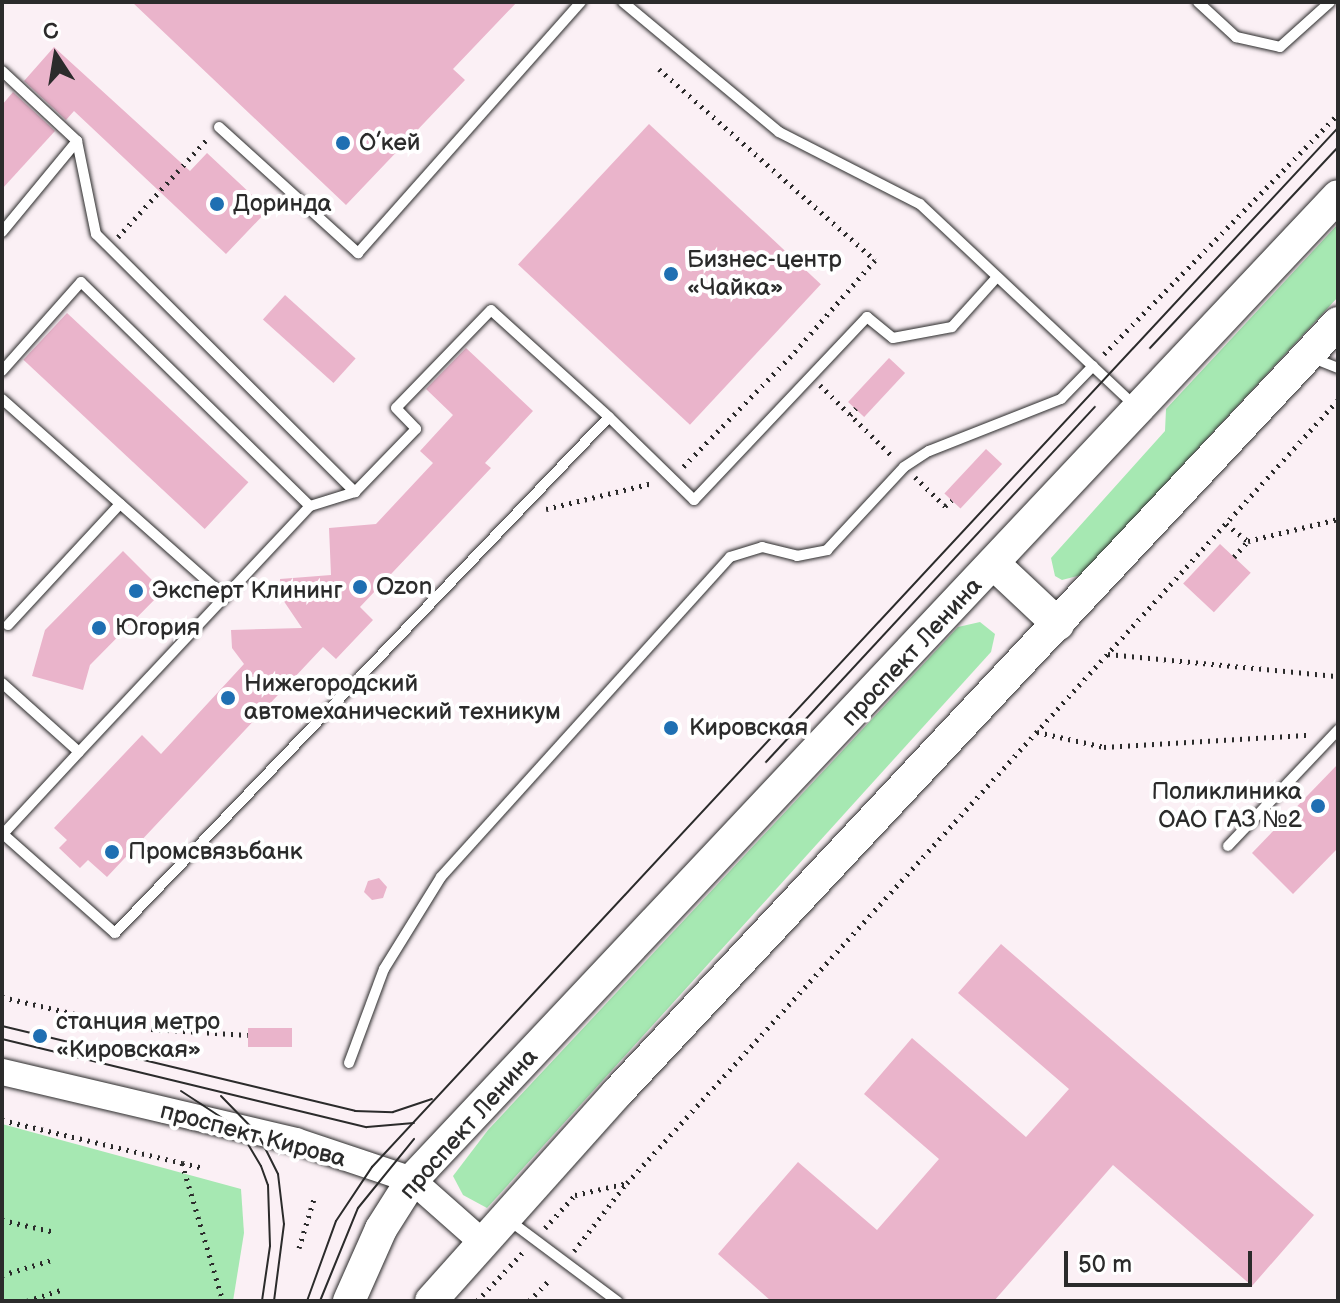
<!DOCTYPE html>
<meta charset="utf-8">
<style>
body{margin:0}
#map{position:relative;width:1340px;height:1303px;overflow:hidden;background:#fbf0f5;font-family:"Balsamiq Sans",sans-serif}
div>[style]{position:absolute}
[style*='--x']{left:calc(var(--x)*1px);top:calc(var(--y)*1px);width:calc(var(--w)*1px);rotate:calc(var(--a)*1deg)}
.green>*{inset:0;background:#a6e8b2}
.building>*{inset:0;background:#eab4cb;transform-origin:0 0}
.path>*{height:5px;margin-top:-2.5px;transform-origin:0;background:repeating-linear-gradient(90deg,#2b2b2b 0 2px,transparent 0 8px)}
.roads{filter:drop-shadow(0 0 2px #2b2b2b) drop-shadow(0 0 2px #2b2b2b)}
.service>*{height:10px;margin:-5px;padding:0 5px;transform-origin:5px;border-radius:5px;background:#fff}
.tertiary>*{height:26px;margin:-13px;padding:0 13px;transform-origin:13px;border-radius:13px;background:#fff}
.primary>*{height:32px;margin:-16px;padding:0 16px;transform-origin:16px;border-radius:16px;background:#fff}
.tram>*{height:2px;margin:-1px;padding:0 1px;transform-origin:1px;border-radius:1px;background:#2b2b2b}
.dots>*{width:22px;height:22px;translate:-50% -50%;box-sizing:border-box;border:4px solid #fff;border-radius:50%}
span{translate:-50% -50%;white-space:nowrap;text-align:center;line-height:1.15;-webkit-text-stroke:8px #fff;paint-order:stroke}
.poi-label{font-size:24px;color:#2b2b2b}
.left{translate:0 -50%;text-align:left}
.right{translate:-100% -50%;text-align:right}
.street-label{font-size:24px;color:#2b2b2b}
.frame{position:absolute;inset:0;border:4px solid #2b2b2b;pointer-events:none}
.north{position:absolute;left:16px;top:16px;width:80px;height:80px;-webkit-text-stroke:6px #fff;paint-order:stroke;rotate:348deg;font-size:22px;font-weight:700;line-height:32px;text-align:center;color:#2b2b2b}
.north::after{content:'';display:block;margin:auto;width:28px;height:36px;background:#2b2b2b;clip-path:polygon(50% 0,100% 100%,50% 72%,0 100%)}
.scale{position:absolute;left:1064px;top:1251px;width:188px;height:36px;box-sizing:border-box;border:4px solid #2b2b2b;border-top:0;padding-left:10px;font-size:24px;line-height:28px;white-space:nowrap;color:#2b2b2b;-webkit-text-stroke:6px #fff;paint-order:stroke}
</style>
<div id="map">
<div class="green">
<div style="clip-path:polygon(1338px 224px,1338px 297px,1081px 575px,1062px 580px,1055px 576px,1051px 558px,1165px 431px,1166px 409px)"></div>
<div style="clip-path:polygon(980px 622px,995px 634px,991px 652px,487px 1208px,463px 1195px,453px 1176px,488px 1130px,958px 627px)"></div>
<div style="clip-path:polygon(2px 1124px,241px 1189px,244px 1233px,233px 1301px,2px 1301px)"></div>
</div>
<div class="building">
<div style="clip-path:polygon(132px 2px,517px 2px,453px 69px,465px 80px,346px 205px)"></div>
<div style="clip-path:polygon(54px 47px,190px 171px,207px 153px,268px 210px,226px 254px,74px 111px,66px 120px,24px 81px)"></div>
<div style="clip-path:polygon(13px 92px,55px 131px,2px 189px,2px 105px)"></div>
<div style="left:649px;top:124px;width:235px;height:192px;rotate:43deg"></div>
<div style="left:285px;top:295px;width:95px;height:33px;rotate:42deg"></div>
<div style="left:67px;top:313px;width:248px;height:64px;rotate:43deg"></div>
<div style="clip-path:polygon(466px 348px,533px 411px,485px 463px,491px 468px,360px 607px,373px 620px,336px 659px,323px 647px,107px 877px,88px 860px,80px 868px,59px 848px,67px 840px,54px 828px,142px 735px,161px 754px,244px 664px,232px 648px,231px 630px,302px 628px,281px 597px,280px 579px,331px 575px,329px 528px,376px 524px,433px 463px,420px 451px,453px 415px,426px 389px)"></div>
<div style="left:889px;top:358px;width:22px;height:60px;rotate:43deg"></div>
<div style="left:986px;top:449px;width:22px;height:61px;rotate:43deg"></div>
<div style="left:1220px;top:544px;width:42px;height:54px;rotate:43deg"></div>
<div style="clip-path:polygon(123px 551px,163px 591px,90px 665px,83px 690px,32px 676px,45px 630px)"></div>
<div style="clip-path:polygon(1338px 764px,1338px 848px,1293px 894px,1252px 853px)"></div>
<div style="clip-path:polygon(379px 878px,387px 887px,383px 898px,372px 900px,364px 892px,368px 881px)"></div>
<div style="clip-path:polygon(1001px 944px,1314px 1215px,1252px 1286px,1113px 1165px,994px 1301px,771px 1301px,718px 1254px,798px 1162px,877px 1230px,939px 1159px,864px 1094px,912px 1038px,1026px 1137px,1069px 1089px,958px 993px)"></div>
<div style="left:248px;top:1028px;width:44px;height:19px"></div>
</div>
<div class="path">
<div style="--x:659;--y:69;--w:288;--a:41.5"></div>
<div style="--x:875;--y:260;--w:128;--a:131.2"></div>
<div style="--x:791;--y:356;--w:156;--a:134.2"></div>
<div style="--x:118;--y:237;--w:134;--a:-47.7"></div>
<div style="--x:1104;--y:354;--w:335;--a:-45.7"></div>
<div style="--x:820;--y:385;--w:103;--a:44.6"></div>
<div style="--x:850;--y:415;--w:9;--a:-49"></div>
<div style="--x:915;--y:477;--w:42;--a:44"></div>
<div style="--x:945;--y:506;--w:9;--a:-41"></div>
<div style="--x:546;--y:509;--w:110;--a:-13.7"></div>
<div style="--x:1226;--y:524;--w:28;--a:38"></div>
<div style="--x:1248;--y:541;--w:93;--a:-13.7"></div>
<div style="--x:1234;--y:557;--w:21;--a:-49"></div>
<div style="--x:1108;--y:654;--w:231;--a:5.5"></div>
<div style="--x:1037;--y:732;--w:69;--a:12.6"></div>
<div style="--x:1104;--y:747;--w:205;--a:-3.4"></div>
<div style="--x:2;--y:997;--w:137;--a:13.1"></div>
<div style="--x:135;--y:1028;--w:113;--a:3.5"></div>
<div style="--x:2;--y:1120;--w:185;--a:13.4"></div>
<div style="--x:182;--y:1163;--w:144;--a:73.5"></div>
<div style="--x:182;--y:1163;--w:23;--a:13"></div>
<div style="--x:2;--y:1220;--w:54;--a:12.8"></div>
<div style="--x:545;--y:1228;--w:45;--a:-47.7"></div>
<div style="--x:575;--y:1195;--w:53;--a:-13"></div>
<div style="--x:627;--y:1183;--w:1058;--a:-47.76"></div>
<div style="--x:299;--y:1248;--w:51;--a:-73"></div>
<div style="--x:574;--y:1251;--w:85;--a:-52.2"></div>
<div style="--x:2;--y:1275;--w:55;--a:-16.8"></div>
<div style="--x:27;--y:1301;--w:39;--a:-18"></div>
<div style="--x:477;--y:1301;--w:70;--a:-46.7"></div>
<div style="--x:529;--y:1301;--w:29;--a:-46"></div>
</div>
<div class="roads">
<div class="service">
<div style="--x:623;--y:2;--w:203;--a:39.8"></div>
<div style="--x:779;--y:132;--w:158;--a:27.1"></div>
<div style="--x:920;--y:204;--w:295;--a:43.2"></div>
<div style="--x:1198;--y:2;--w:52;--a:42.6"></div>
<div style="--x:1236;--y:37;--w:45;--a:12.8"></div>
<div style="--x:1280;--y:47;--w:67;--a:-42"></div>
<div style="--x:2;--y:71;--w:103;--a:43"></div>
<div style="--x:77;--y:141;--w:95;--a:78.5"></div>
<div style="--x:96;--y:234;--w:366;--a:44.9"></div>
<div style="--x:219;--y:127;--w:188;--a:42.2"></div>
<div style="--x:358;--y:253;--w:336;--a:-48.4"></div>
<div style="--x:2;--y:232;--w:118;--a:-50.5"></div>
<div style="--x:1313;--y:358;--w:27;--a:22"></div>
<div style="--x:2;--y:371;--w:119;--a:-48.4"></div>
<div style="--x:81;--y:282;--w:320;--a:44.4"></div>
<div style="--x:2;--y:399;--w:298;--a:41.6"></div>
<div style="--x:609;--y:417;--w:119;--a:44.3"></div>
<div style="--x:694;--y:500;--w:252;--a:-46.6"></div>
<div style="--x:867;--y:317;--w:33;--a:39"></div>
<div style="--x:893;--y:338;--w:60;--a:-10.6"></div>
<div style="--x:952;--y:327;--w:67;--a:-48"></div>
<div style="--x:8;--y:625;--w:165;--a:-47.2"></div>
<div style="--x:2;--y:683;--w:103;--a:41.9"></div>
<div style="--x:2;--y:833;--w:1;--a:45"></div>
<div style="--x:3;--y:834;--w:149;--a:41.5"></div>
<div style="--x:115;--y:933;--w:714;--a:-46.25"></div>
<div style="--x:609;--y:417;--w:159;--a:-137.8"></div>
<div style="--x:491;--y:310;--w:136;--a:134.1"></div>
<div style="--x:396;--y:408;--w:29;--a:46"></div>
<div style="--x:416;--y:429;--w:88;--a:134.1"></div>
<div style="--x:355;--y:492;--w:47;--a:162.7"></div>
<div style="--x:310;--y:506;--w:337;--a:133.2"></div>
<div style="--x:79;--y:752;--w:112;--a:132.8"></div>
<div style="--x:3;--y:834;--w:1;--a:135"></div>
<div style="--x:1228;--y:846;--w:160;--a:-46.5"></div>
<div style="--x:349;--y:1063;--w:100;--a:-69.6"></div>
<div style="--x:384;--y:969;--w:108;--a:-58.2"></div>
<div style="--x:441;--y:877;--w:431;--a:-47.9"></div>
<div style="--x:730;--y:557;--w:34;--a:-17"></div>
<div style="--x:762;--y:547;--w:36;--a:14"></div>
<div style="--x:797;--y:556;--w:31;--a:-11"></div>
<div style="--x:827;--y:550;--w:113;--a:-47.1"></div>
<div style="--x:904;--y:467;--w:30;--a:-33"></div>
<div style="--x:929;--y:451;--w:142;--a:-21.5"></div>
<div style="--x:1061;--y:399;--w:46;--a:-45.9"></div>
<div style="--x:510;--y:1221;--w:134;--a:36.8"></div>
</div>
<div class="tertiary">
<div style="--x:2;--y:1072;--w:302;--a:13.2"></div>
<div style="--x:296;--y:1141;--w:122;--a:18.6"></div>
<div style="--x:412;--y:1180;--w:94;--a:41.5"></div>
</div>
<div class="primary">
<div style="--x:994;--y:564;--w:88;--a:43.2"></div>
<div style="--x:349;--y:1301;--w:79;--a:-66"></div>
<div style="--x:381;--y:1229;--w:58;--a:-57.7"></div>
<div style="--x:412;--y:1180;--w:1351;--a:-46.74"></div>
<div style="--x:431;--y:1301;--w:279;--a:-48.2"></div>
<div style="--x:617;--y:1093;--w:1055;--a:-46.88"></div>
</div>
</div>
<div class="tram">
<div style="--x:1150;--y:348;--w:275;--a:-46.9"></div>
<div style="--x:766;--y:762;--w:484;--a:-47.2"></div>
<div style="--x:2;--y:1026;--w:363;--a:13.5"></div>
<div style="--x:355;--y:1111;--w:38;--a:2"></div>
<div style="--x:393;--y:1112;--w:41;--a:-18.4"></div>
<div style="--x:2;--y:1039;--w:375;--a:13.6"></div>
<div style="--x:367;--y:1127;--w:47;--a:-4.9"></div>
<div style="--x:181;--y:1091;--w:69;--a:33.2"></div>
<div style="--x:239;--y:1129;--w:43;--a:59.3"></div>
<div style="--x:261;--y:1166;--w:20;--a:70"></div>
<div style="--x:268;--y:1185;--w:61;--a:88.1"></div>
<div style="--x:270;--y:1246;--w:56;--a:98.3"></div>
<div style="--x:221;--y:1096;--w:53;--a:45.8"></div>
<div style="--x:258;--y:1134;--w:45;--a:63.4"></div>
<div style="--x:278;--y:1174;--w:50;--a:83.2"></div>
<div style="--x:284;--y:1224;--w:78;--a:97.4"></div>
<div style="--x:307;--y:1301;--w:85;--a:-70.1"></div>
<div style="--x:336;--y:1221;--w:65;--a:-56.3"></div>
<div style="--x:372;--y:1167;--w:1419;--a:-47.09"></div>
<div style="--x:320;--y:1301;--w:100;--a:-67.8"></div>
<div style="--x:358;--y:1208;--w:89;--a:-50.9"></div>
</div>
<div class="dots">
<div style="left:343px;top:143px;background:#1f6fb2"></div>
<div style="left:217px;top:204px;background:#1f6fb2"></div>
<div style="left:671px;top:274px;background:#1f6fb2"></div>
<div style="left:360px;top:587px;background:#1f6fb2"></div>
<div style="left:136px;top:591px;background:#1f6fb2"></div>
<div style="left:99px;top:628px;background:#1f6fb2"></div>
<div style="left:228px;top:698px;background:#1f6fb2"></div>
<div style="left:671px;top:728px;background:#1f6fb2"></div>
<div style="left:1318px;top:806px;background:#1f6fb2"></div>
<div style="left:112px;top:852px;background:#1f6fb2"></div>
<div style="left:40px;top:1036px;background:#1f6fb2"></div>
</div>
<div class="poi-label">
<span class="left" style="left:359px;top:143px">О’кей</span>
<span class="left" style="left:233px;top:204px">Доринда</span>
<span class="left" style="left:687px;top:274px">Бизнес-центр<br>«Чайка»</span>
<span class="left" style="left:376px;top:587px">Ozon</span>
<span class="left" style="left:152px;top:591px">Эксперт Клининг</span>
<span class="left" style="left:115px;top:628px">Югория</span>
<span class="left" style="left:244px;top:698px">Нижегородский<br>автомеханический техникум</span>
<span class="left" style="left:689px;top:728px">Кировская</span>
<span class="right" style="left:1302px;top:806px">Поликлиника<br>ОАО ГАЗ №2</span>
<span class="left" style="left:128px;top:852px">Промсвязьбанк</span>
<span class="left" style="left:56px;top:1036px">станция метро<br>«Кировская»</span>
</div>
<div class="street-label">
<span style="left:912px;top:652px;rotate:-47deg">проспект Ленина</span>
<span style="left:469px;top:1124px;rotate:-48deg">проспект Ленина</span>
<span style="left:253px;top:1135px;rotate:15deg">проспект Кирова</span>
</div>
<div class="frame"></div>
<div class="north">С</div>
<div class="scale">50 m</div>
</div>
